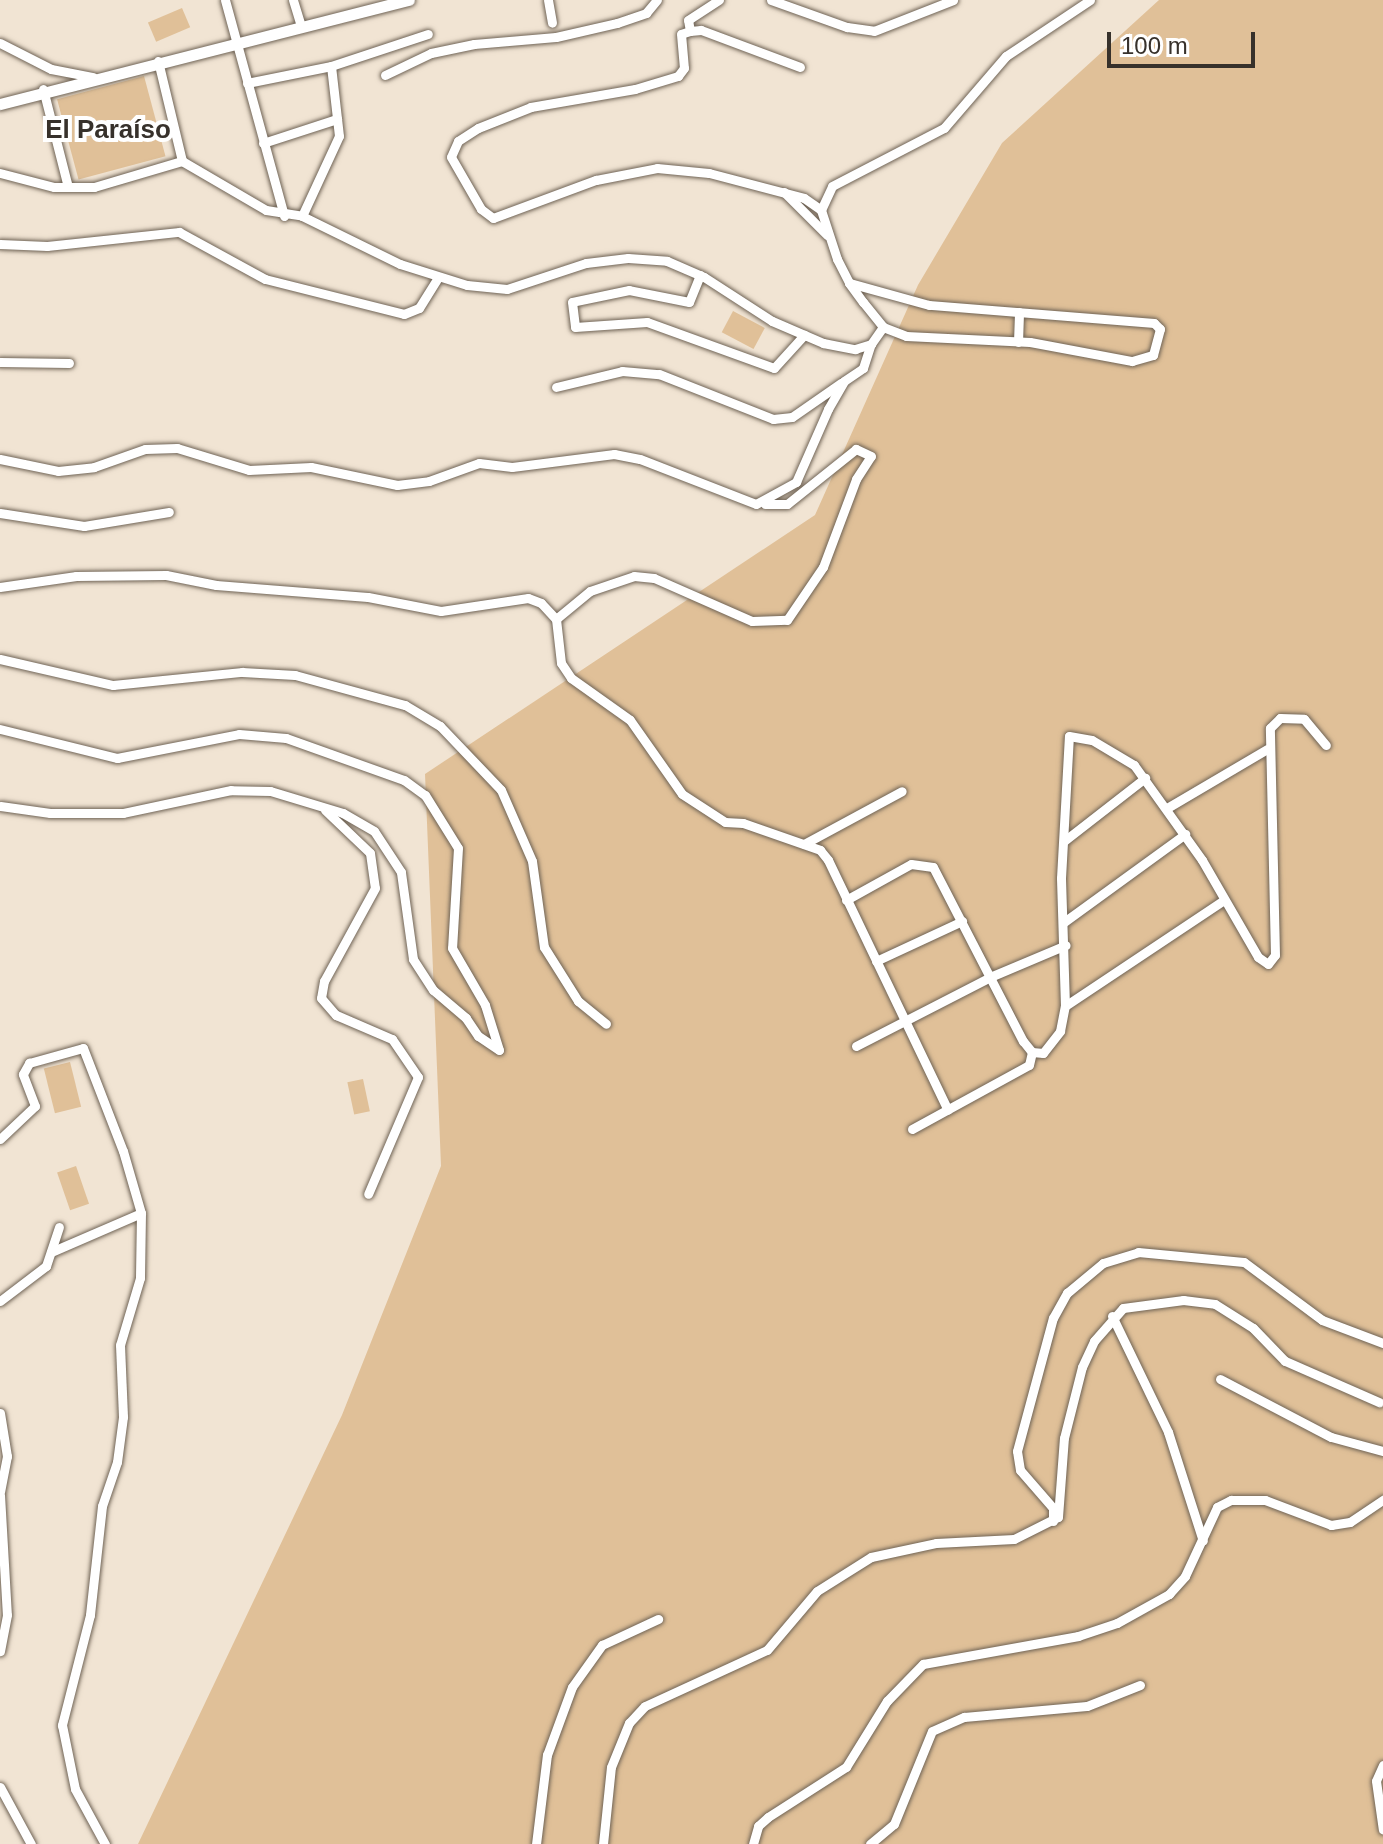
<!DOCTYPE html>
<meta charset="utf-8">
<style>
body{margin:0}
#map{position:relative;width:1383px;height:1844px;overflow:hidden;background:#f1e4d3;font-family:Helvetica,sans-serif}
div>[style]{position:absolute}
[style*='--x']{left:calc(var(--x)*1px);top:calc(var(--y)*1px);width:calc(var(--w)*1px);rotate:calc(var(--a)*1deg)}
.green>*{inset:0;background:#e0c098;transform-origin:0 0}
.roads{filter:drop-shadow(0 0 2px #6f6355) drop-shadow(0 0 2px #6f6355)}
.minor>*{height:9px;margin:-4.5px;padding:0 4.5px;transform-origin:4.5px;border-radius:4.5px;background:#fff}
.tertiary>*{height:11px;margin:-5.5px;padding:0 5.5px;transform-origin:5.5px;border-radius:5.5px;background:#fff}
span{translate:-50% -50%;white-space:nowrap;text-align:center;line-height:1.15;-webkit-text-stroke:8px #fff;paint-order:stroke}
.quarter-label{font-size:26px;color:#37312b;font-weight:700}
.scale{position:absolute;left:1107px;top:32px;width:148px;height:36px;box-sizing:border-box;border:4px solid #37312b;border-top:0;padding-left:10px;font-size:24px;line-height:28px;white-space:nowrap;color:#37312b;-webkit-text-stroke:6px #fff;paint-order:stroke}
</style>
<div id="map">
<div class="green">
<div style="clip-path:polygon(1159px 0,1383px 0,1383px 1844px,138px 1844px,342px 1415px,441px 1166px,425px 774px,815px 515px,918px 285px,1002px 143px)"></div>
<div style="left:182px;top:8px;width:21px;height:37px;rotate:67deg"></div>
<div style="left:144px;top:76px;width:83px;height:90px;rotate:75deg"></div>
<div style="left:733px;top:311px;width:36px;height:24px;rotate:28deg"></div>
<div style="left:70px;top:1062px;width:46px;height:27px;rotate:76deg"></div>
<div style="left:363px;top:1079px;width:33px;height:16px;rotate:78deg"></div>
<div style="left:76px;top:1166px;width:40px;height:20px;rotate:71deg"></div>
</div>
<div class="roads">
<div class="minor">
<div style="--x:225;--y:0;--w:224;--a:74.7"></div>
<div style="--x:293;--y:0;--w:28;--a:73"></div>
<div style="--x:548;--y:0;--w:23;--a:80"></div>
<div style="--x:771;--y:0;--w:81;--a:19.6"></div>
<div style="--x:847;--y:27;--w:27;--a:8"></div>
<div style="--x:874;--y:31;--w:85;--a:-21.4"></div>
<div style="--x:690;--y:31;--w:11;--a:-100"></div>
<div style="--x:688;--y:20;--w:37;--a:-33"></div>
<div style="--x:0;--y:43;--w:57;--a:27"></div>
<div style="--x:51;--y:69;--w:43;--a:10.8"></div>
<div style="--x:158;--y:61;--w:103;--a:76.5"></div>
<div style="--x:800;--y:67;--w:106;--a:-159.5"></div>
<div style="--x:701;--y:30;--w:11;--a:175"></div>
<div style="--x:690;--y:31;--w:9;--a:162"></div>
<div style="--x:681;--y:34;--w:34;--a:85"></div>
<div style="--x:684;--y:68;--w:10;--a:127"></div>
<div style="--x:678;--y:76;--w:45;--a:163.2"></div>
<div style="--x:635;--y:89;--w:106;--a:170.2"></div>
<div style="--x:531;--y:107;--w:57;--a:158.4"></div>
<div style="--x:478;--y:128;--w:24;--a:147"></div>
<div style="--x:458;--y:141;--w:17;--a:114"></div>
<div style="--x:451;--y:157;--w:60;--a:60"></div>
<div style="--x:481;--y:209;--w:15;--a:37"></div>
<div style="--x:493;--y:218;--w:110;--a:-20.3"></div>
<div style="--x:596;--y:180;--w:62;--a:-11.1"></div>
<div style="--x:657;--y:168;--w:52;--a:5.5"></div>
<div style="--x:709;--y:173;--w:98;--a:14.7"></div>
<div style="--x:804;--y:198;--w:21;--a:35"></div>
<div style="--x:821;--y:210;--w:52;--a:71.9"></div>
<div style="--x:837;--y:259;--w:27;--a:63"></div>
<div style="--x:849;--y:283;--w:24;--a:54"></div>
<div style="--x:863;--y:302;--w:32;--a:51"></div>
<div style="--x:883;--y:327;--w:25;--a:21"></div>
<div style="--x:906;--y:336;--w:124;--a:2.8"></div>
<div style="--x:1030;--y:342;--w:104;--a:10.6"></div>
<div style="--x:1132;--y:361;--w:22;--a:-16"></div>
<div style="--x:1153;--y:355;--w:27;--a:-75"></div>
<div style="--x:1160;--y:329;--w:8;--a:-135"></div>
<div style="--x:1154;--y:323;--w:226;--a:-175.4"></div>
<div style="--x:929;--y:305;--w:83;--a:-164.6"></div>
<div style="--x:385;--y:75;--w:51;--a:-25.6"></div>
<div style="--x:431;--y:53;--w:44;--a:-11.8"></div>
<div style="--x:474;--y:44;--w:82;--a:-4.9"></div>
<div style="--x:556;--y:37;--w:63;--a:-12.9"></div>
<div style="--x:617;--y:23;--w:31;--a:-19"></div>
<div style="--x:646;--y:13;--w:17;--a:-50"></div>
<div style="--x:247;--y:83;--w:86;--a:-11.4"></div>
<div style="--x:331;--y:66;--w:102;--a:-18.3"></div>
<div style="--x:43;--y:89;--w:101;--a:75.7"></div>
<div style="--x:263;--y:143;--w:78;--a:-18"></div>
<div style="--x:0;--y:173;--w:56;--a:14.5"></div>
<div style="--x:54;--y:187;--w:40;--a:0"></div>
<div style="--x:94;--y:187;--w:92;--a:-16.5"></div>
<div style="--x:182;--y:161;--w:97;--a:30.3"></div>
<div style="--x:266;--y:210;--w:36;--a:9"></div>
<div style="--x:302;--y:216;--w:109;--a:26.1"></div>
<div style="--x:400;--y:264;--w:70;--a:17.4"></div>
<div style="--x:467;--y:285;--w:40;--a:5.7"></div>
<div style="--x:507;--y:289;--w:83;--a:-18.2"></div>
<div style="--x:586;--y:263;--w:42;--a:-6.8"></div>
<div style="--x:628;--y:258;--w:39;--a:4"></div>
<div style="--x:667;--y:261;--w:40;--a:23.4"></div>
<div style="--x:704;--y:277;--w:81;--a:32.9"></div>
<div style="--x:772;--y:321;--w:56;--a:23.3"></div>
<div style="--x:823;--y:343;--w:33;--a:11"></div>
<div style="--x:855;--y:349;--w:17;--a:-17"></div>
<div style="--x:871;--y:344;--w:21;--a:-55"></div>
<div style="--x:784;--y:192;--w:61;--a:45"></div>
<div style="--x:821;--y:210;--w:26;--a:-65"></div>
<div style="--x:832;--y:186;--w:126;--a:-27.4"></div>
<div style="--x:944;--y:128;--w:95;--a:-49.3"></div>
<div style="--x:1006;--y:56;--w:101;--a:-33.7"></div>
<div style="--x:302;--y:216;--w:88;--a:-65.2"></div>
<div style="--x:339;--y:136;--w:70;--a:-96.5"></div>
<div style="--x:0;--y:244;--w:47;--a:2.4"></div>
<div style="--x:47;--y:246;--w:133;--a:-6.1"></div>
<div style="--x:179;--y:232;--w:98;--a:28.7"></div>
<div style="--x:265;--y:279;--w:143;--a:14.1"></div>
<div style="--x:404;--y:314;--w:16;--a:-22"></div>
<div style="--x:419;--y:308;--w:36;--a:-58"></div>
<div style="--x:700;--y:275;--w:29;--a:112"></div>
<div style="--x:689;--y:302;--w:61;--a:-168.7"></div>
<div style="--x:629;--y:290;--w:58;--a:168.1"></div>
<div style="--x:572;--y:302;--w:25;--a:83"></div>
<div style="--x:575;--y:327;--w:72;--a:-4"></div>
<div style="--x:647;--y:322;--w:135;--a:19.9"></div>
<div style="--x:774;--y:368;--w:45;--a:-47.7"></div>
<div style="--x:1018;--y:342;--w:30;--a:-88"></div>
<div style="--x:0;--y:362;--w:69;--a:0.8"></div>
<div style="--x:556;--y:387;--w:68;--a:-13.6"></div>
<div style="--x:622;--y:371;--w:37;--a:5"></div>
<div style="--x:659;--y:374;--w:123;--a:21.5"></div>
<div style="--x:773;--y:419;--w:19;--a:-6"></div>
<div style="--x:792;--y:417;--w:60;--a:-34.8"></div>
<div style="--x:0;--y:459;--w:59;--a:11.7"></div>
<div style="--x:58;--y:471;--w:36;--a:-6"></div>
<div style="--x:94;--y:467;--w:54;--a:-19.4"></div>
<div style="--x:145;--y:449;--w:32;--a:-2"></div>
<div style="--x:177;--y:448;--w:75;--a:17"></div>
<div style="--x:249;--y:470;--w:62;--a:-2.8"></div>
<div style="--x:311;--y:467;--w:88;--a:11.8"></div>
<div style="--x:397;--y:485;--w:32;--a:-7"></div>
<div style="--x:429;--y:481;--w:53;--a:-19.8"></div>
<div style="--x:479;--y:463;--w:33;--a:7"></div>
<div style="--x:512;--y:467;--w:103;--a:-7.3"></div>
<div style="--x:614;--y:454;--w:26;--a:11"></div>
<div style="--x:640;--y:459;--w:124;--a:21.2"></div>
<div style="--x:756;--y:504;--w:46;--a:-28.8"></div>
<div style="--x:796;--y:482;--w:80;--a:-66.3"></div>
<div style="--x:828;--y:409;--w:32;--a:-60"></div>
<div style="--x:844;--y:381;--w:23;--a:-34"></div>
<div style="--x:863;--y:368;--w:25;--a:-72"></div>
<div style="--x:0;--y:513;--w:85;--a:8.8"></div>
<div style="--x:84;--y:526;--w:86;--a:-9.4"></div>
<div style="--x:0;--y:587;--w:77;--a:-8.2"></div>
<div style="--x:76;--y:576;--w:90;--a:-0.6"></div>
<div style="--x:166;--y:575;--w:51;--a:11.3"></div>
<div style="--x:216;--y:585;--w:152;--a:4.5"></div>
<div style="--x:368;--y:597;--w:74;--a:10.9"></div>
<div style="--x:441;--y:611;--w:88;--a:-8.5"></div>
<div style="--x:528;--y:598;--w:14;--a:21"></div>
<div style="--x:541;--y:603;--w:22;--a:47"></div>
<div style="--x:556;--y:619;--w:44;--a:83.5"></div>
<div style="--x:561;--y:663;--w:18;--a:56"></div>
<div style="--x:571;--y:678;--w:72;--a:35.4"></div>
<div style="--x:630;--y:720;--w:90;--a:54.9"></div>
<div style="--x:682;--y:794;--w:51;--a:33.1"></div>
<div style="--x:725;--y:822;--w:18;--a:3"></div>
<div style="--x:743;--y:823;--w:82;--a:19.3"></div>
<div style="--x:820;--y:850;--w:13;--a:51"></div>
<div style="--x:828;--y:860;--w:277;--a:64.4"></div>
<div style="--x:556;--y:619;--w:44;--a:-39.5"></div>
<div style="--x:590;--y:591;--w:46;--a:-18.8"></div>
<div style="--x:634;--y:576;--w:20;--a:6"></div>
<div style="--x:654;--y:578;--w:107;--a:23.7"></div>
<div style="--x:752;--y:621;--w:35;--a:-2"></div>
<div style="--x:787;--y:620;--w:64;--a:-55.8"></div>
<div style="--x:823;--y:567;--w:94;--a:-69.4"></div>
<div style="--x:856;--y:479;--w:27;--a:-57"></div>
<div style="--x:871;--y:456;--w:17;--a:-155"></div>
<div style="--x:856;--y:449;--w:88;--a:141.4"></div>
<div style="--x:787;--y:504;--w:22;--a:180"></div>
<div style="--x:0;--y:659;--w:116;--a:13"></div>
<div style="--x:113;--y:685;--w:130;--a:-5.8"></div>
<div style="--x:242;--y:672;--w:53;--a:3.2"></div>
<div style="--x:295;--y:675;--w:114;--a:15.3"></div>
<div style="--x:405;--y:705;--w:41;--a:31"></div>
<div style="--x:440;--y:726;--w:88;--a:46.4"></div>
<div style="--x:501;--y:790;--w:77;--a:66.4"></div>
<div style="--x:532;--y:861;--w:87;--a:82.1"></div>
<div style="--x:544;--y:947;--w:64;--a:57.8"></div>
<div style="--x:578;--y:1001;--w:36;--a:39"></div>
<div style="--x:0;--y:729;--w:121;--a:13.9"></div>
<div style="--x:117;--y:758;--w:124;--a:-11.1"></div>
<div style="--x:239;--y:734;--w:47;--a:4.9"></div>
<div style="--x:286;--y:738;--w:125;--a:19.6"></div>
<div style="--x:404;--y:780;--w:26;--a:36"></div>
<div style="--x:425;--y:795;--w:62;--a:58.1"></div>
<div style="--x:458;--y:848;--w:100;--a:93.4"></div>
<div style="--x:452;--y:948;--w:66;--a:59.9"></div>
<div style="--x:485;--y:1005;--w:47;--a:72.7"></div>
<div style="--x:499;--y:1050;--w:25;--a:-146"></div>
<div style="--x:478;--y:1036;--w:22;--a:-124"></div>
<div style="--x:466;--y:1018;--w:43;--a:-139.7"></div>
<div style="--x:433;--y:990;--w:37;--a:-123"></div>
<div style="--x:413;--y:959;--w:88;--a:-97.9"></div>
<div style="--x:401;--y:872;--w:49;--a:-123.4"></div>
<div style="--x:374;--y:831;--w:36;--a:-150"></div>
<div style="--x:343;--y:813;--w:76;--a:-163.2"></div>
<div style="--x:270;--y:791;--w:39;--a:-179"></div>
<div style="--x:231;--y:790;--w:110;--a:168"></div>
<div style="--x:123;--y:813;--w:73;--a:180"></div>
<div style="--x:50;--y:813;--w:50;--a:-172"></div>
<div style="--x:1167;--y:808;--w:116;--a:-30.5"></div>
<div style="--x:325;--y:810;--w:62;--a:43.7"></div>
<div style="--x:370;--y:853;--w:35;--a:82"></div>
<div style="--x:375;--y:888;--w:106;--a:118.7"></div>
<div style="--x:324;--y:981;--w:17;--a:100"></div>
<div style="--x:321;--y:998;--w:23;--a:49"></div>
<div style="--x:336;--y:1015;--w:61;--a:23.2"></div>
<div style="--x:392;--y:1039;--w:46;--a:55.6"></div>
<div style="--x:418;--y:1077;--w:127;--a:113.1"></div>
<div style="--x:1064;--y:841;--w:103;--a:-37.9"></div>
<div style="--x:804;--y:844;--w:111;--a:-28.4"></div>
<div style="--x:846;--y:900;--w:74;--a:-29"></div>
<div style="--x:911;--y:864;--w:22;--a:8"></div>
<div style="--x:933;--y:867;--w:196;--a:62.7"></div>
<div style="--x:1023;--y:1041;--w:14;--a:51"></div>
<div style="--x:1032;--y:1052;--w:11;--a:5"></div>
<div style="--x:1043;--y:1053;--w:28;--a:-52"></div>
<div style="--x:1060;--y:1031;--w:25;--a:-79"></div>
<div style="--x:1065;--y:1006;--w:128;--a:-91.8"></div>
<div style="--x:1061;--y:878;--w:142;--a:-86.8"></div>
<div style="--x:1069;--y:736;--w:23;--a:10"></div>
<div style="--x:1092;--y:740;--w:49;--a:30.8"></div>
<div style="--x:1134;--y:765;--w:117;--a:54.4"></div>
<div style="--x:1202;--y:860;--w:112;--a:60"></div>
<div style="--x:1258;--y:957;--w:12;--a:35"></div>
<div style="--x:1268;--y:964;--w:11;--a:-52"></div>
<div style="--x:1275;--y:955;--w:227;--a:-91.3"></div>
<div style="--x:1270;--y:728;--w:14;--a:-45"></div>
<div style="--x:1280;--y:718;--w:24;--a:2"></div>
<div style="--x:1304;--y:719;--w:34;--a:50"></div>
<div style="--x:1064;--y:922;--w:150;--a:-36"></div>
<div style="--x:876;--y:961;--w:95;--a:-24.9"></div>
<div style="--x:1065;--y:1006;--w:191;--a:-33.7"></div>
<div style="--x:856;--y:1046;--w:151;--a:-27.2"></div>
<div style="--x:990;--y:977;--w:82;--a:-22.8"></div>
<div style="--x:912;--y:1129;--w:133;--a:-28.7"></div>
<div style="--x:1029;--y:1065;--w:13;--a:-77"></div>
<div style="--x:0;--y:1139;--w:48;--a:-43.3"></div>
<div style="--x:35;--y:1106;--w:34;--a:-111"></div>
<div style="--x:23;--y:1074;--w:13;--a:-61"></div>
<div style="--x:29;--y:1063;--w:56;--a:-15.5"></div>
<div style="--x:83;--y:1048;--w:110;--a:68.8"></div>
<div style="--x:123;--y:1151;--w:65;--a:73.8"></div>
<div style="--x:141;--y:1213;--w:65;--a:90.9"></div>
<div style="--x:140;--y:1278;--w:70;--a:106.6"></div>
<div style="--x:120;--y:1345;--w:72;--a:87.6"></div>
<div style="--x:123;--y:1417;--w:45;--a:97.6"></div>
<div style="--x:117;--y:1462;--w:46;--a:108.8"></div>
<div style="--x:102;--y:1506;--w:110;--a:96.3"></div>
<div style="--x:90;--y:1615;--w:114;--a:104.3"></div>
<div style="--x:62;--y:1725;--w:65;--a:78.5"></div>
<div style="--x:75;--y:1789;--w:63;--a:61.4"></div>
<div style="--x:51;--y:1252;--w:98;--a:-23.4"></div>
<div style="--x:0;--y:1301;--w:58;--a:-37.3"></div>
<div style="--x:46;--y:1266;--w:41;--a:-71.6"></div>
<div style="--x:1112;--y:1316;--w:129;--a:64.2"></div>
<div style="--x:1168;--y:1432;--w:114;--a:72.2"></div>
<div style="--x:1220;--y:1379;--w:125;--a:27.6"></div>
<div style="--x:1331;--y:1437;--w:54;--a:15.1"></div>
<div style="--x:0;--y:1413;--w:44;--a:80.8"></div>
<div style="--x:7;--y:1456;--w:36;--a:101"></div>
<div style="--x:0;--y:1495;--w:120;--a:86.7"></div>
<div style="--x:7;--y:1615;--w:37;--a:101"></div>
<div style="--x:1053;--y:1521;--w:13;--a:-90"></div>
<div style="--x:1053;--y:1508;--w:50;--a:-131"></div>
<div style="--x:1020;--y:1470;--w:19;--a:-99"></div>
<div style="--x:1017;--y:1451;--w:138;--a:-74.9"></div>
<div style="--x:1053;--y:1318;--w:29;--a:-61"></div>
<div style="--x:1067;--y:1293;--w:47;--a:-39.8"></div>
<div style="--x:1103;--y:1263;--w:37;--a:-17"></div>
<div style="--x:1138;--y:1252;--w:106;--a:5.4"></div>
<div style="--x:1244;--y:1262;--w:97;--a:36.6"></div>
<div style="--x:1322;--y:1320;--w:65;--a:20.7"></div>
<div style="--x:1383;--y:1765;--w:17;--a:114"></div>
<div style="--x:1376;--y:1781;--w:49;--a:81.9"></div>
<div style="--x:0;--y:1787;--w:65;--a:61.5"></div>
<div style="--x:536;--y:1844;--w:90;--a:-83"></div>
<div style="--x:547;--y:1755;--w:72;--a:-69.8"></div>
<div style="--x:572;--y:1687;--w:52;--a:-54.5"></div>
<div style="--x:602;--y:1645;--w:62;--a:-24.9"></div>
<div style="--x:603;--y:1844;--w:77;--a:-84.1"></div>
<div style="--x:611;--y:1767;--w:48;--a:-67.8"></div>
<div style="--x:629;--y:1723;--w:23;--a:-47"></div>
<div style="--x:645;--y:1706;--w:134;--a:-24.7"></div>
<div style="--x:767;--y:1650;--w:77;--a:-49.7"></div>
<div style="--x:817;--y:1591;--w:64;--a:-32.2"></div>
<div style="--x:871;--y:1557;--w:66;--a:-12.2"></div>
<div style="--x:936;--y:1543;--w:78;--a:-2.9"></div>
<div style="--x:1014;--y:1539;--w:49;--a:-26.6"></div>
<div style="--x:1058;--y:1517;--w:79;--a:-85.7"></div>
<div style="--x:1064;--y:1438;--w:73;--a:-75.8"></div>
<div style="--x:1082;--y:1367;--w:29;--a:-65"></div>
<div style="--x:1094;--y:1341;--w:44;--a:-48.7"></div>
<div style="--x:1123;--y:1308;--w:61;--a:-7.6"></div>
<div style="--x:1183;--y:1300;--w:32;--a:7"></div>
<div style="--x:1215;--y:1304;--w:45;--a:32.3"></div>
<div style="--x:1253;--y:1328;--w:46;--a:45.9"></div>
<div style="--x:1285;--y:1361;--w:103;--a:23.6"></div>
<div style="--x:753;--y:1844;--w:19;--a:-74"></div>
<div style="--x:758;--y:1826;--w:13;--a:-42"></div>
<div style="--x:768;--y:1817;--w:93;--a:-32.7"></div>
<div style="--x:846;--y:1767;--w:78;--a:-58.2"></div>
<div style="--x:887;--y:1701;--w:52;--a:-45.8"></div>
<div style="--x:923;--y:1664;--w:158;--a:-10.2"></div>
<div style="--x:1078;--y:1636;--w:41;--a:-18.4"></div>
<div style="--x:1117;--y:1623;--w:60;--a:-29.1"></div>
<div style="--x:1169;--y:1594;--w:24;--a:-48"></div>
<div style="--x:1185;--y:1576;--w:76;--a:-65.1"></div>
<div style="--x:1217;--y:1507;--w:16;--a:-27"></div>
<div style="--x:1231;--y:1500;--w:34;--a:0"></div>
<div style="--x:1265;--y:1500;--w:71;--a:20.7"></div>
<div style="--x:1331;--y:1525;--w:19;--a:-9"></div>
<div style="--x:1350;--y:1522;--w:40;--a:-34"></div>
<div style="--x:870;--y:1844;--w:31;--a:-40"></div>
<div style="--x:894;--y:1824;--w:100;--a:-67.8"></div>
<div style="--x:932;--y:1731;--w:35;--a:-24"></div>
<div style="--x:964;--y:1717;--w:123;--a:-5.1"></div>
<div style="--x:1087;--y:1706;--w:57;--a:-21.6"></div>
</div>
<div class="tertiary">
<div style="--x:0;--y:104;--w:422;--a:-14.3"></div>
</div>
</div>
<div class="quarter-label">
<span style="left:108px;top:130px">El Paraíso</span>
</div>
<div class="scale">100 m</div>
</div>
